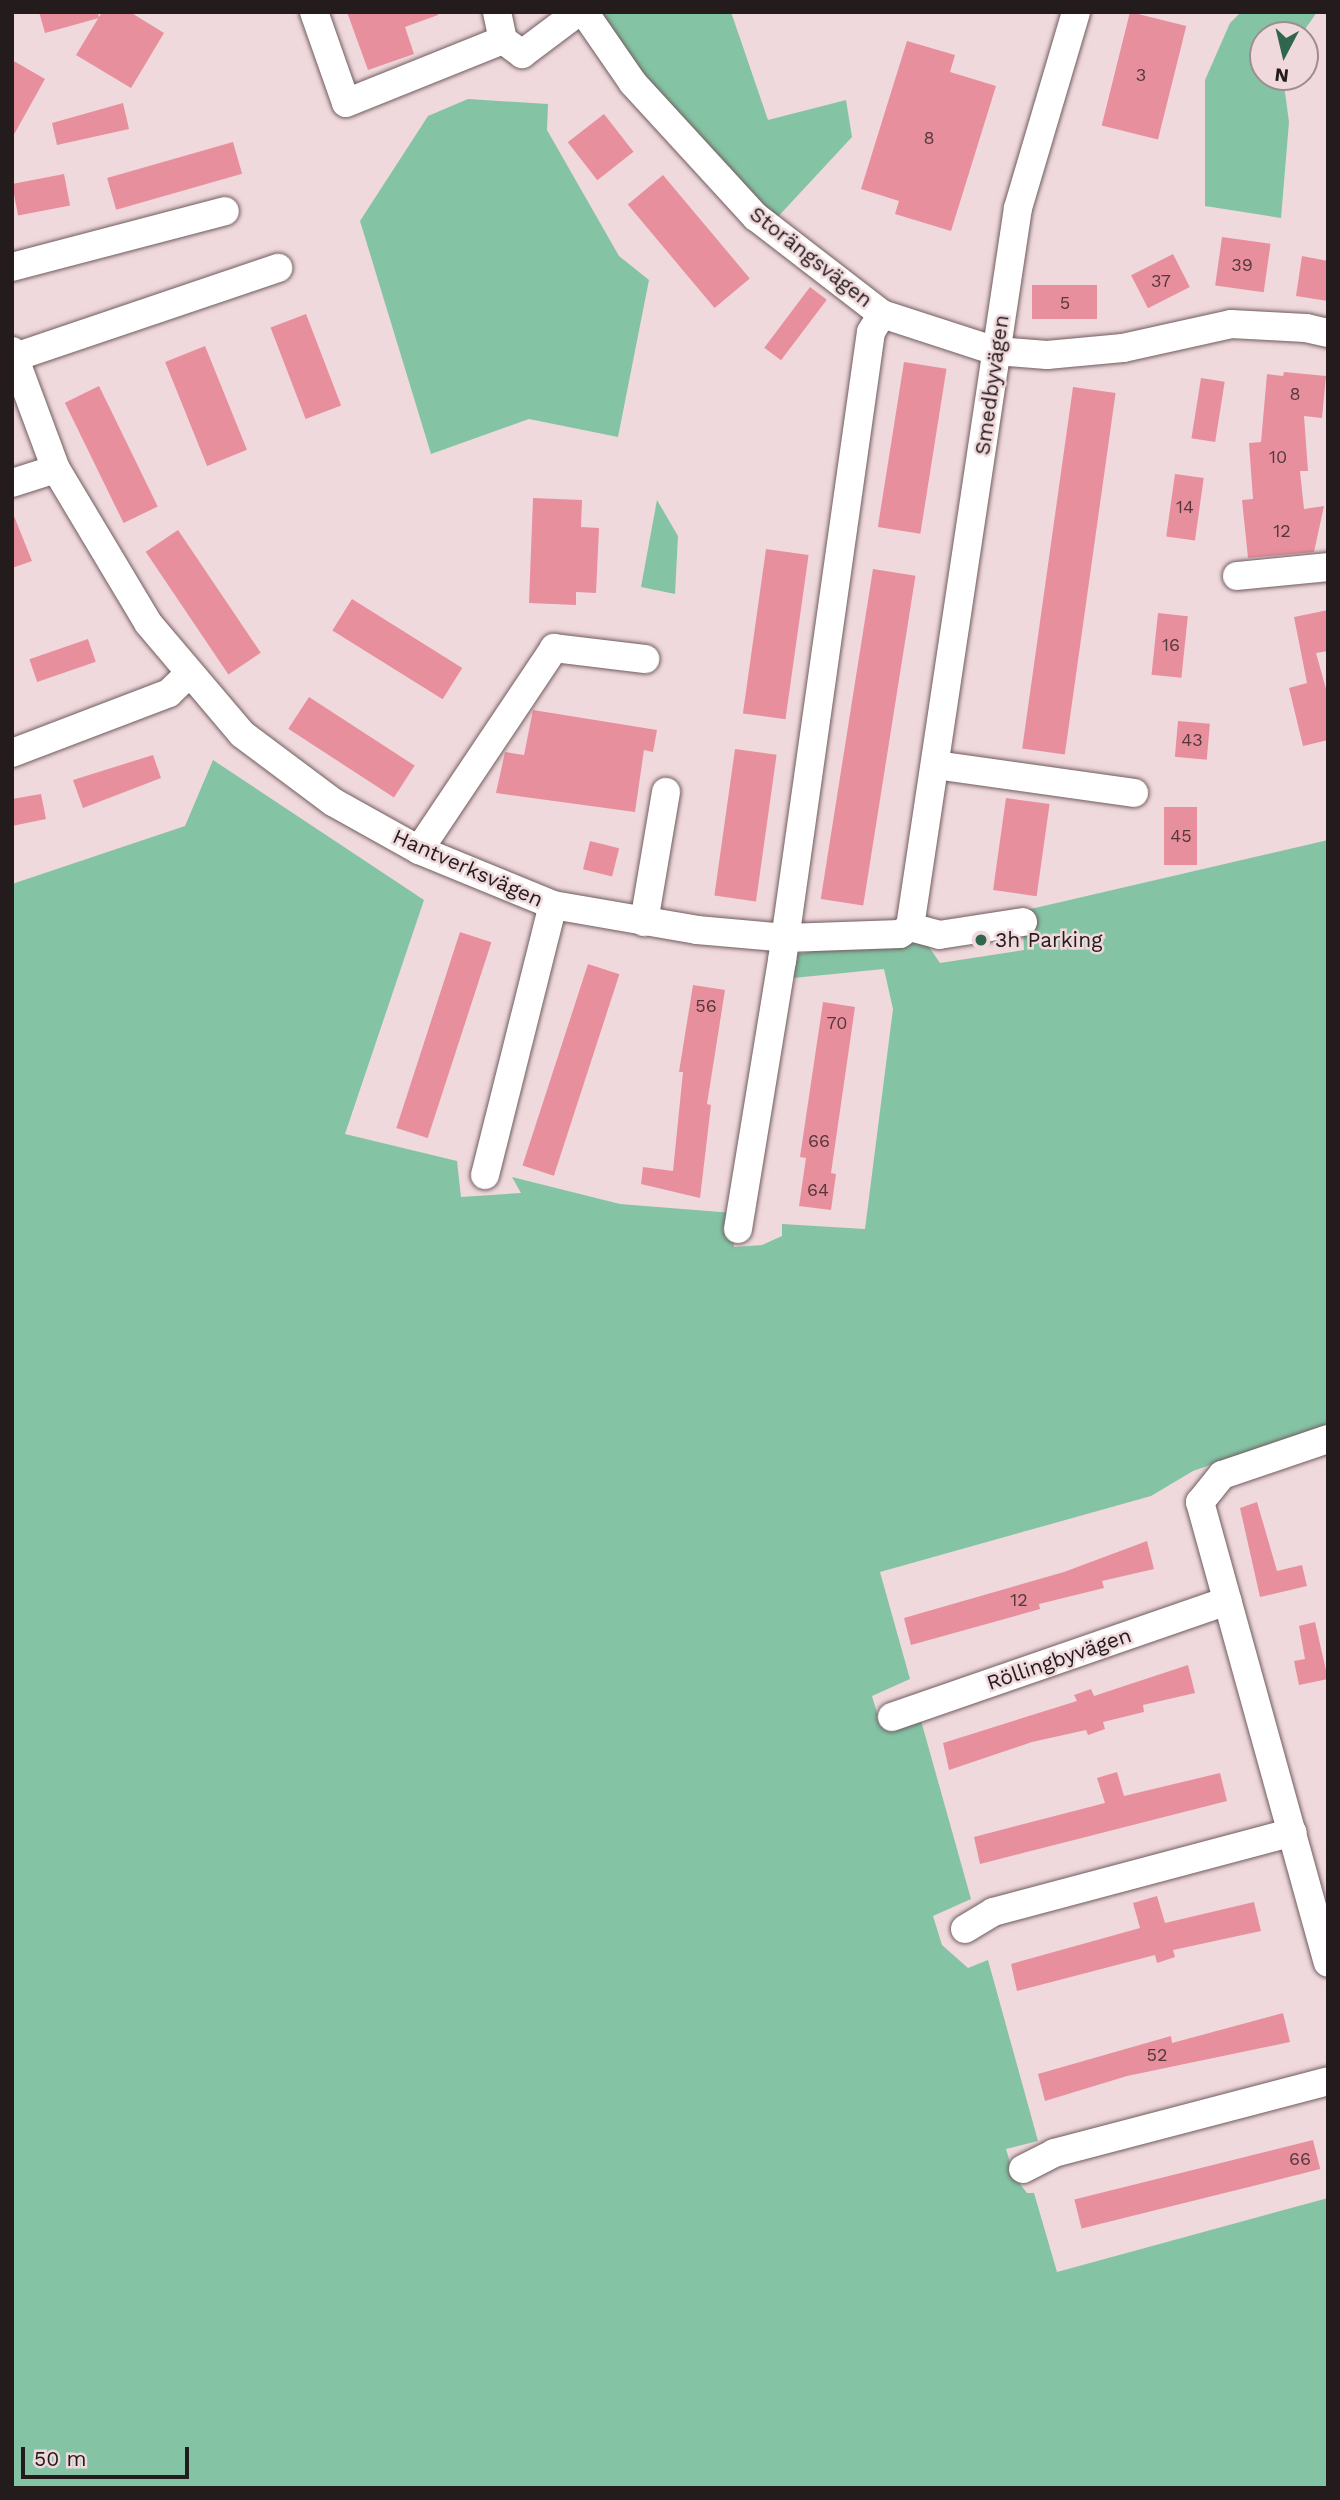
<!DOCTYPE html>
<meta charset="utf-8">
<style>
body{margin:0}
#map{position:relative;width:1340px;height:2500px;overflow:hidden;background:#f0d9dc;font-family:"Work Sans",sans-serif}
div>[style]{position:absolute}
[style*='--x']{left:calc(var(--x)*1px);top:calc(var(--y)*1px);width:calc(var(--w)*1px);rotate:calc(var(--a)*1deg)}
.green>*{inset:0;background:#84c4a4}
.building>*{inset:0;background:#e88f9d;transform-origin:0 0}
.roads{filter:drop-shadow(0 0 2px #705c5f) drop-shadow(0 0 2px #705c5f)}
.minor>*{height:28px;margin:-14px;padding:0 14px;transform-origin:14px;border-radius:14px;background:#fff}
.dots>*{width:19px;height:19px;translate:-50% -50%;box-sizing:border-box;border:4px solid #f0d9dc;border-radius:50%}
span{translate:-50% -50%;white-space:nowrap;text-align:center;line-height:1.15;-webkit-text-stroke:5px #f0d9dc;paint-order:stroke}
.number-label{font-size:18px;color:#54383c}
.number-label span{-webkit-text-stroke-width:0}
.street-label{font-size:21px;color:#231b1c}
.poi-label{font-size:21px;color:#231b1c}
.left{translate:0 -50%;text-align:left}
.frame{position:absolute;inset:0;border:14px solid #231b1c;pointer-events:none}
.north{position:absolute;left:1249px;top:21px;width:70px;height:70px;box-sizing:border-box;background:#f0d9dc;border:2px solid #9e8d8f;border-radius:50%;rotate:187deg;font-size:19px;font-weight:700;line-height:28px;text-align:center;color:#231b1c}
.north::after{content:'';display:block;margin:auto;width:24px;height:32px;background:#2f664d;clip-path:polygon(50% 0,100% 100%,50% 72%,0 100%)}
.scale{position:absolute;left:21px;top:2447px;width:168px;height:32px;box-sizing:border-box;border:4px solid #231b1c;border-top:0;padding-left:9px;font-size:21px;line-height:24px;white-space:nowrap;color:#231b1c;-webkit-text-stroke:5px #f0d9dc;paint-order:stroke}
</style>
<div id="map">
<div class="green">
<div style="clip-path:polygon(595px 12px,731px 12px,768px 120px,846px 100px,852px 137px,774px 221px,610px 36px)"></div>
<div style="clip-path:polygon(1241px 12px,1317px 12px,1301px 35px,1263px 35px,1263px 77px,1283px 77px,1289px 122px,1281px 218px,1205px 206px,1205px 80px,1230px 23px)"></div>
<div style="clip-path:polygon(468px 99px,548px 104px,547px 130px,619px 256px,649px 280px,618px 437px,529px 419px,431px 454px,360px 221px,428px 116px)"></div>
<div style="clip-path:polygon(657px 500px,678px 536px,675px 594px,641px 587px)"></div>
<div style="clip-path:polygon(213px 760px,424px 900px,345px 1134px,457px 1161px,461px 1197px,521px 1193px,512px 1177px,620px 1204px,733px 1213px,734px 1247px,762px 1245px,782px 1236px,782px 1224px,865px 1229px,893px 1009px,884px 969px,793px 978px,791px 962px,798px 954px,900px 934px,925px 941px,940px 963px,1024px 950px,1022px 911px,1328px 840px,1328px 1424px,1193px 1471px,1151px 1496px,880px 1572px,910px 1679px,872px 1696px,880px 1723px,920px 1717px,971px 1899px,933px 1916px,942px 1945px,968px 1968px,988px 1960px,1038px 2141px,1006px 2149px,1014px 2176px,1027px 2193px,1034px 2193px,1057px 2272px,1328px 2198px,1328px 2488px,12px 2488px,12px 884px,185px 826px)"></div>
</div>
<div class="building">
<div style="clip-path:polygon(39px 12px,98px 12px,99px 18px,45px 33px)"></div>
<div style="clip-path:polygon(102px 12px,130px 12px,164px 33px,131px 88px,76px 55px)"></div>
<div style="clip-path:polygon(347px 12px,438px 12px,438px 15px,405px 27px,414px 54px,368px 70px)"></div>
<div style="left:1130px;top:12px;width:58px;height:117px;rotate:14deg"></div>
<div style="clip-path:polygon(907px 41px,955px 55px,950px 72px,996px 86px,951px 231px,895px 214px,899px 201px,861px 189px)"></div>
<div style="clip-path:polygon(12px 60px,45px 79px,12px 138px)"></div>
<div style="clip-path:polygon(123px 103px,129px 129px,57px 145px,52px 123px)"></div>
<div style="left:604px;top:114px;width:48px;height:46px;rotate:52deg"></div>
<div style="left:233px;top:142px;width:33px;height:131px;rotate:74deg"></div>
<div style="left:64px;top:174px;width:32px;height:53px;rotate:79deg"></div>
<div style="left:663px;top:175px;width:135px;height:46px;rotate:50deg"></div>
<div style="left:1222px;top:237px;width:49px;height:49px;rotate:8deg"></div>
<div style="left:1173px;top:254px;width:37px;height:47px;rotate:63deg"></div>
<div style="clip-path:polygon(1302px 256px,1328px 261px,1328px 301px,1296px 296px)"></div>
<div style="left:1097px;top:285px;width:34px;height:65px;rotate:90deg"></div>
<div style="left:810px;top:287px;width:21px;height:76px;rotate:37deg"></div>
<div style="left:306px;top:314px;width:98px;height:38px;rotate:69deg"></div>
<div style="left:205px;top:346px;width:112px;height:43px;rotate:68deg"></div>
<div style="left:904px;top:362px;width:43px;height:167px;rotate:9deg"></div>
<div style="clip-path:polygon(1284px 372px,1326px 376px,1322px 418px,1304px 416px,1308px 471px,1300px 471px,1304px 509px,1324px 506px,1314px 552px,1248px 558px,1242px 500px,1253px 499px,1249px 443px,1261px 442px,1267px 374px,1283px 376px)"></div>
<div style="left:1201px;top:378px;width:24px;height:61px;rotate:9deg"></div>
<div style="left:99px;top:386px;width:134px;height:38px;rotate:64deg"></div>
<div style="left:1073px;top:387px;width:43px;height:365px;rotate:8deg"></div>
<div style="left:1175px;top:474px;width:29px;height:63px;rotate:8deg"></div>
<div style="clip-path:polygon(533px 498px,582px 500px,581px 527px,599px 528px,596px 593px,576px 592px,576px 605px,529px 603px)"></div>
<div style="clip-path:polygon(12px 511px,32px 561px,12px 568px)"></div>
<div style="left:178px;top:530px;width:148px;height:39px;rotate:56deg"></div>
<div style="left:766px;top:549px;width:43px;height:166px;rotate:8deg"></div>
<div style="left:873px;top:569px;width:43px;height:334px;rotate:9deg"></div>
<div style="left:352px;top:599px;width:130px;height:37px;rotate:32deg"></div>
<div style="clip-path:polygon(1328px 610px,1328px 651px,1316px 653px,1328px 696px,1328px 740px,1303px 746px,1289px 688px,1307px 683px,1294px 617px)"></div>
<div style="left:1158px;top:613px;width:30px;height:62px;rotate:6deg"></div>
<div style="left:88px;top:639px;width:24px;height:62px;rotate:71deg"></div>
<div style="left:309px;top:697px;width:126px;height:38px;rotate:33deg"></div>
<div style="clip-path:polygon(533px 710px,657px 730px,653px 752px,644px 750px,635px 812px,496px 793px,505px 752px,524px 755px)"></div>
<div style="left:1178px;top:721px;width:32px;height:36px;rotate:5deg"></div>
<div style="left:735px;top:749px;width:42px;height:148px;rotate:8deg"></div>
<div style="clip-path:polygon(153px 755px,161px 778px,83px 808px,73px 780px)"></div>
<div style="clip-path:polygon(41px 794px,46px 819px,12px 826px,12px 799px)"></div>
<div style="left:1006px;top:798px;width:44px;height:93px;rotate:8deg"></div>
<div style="left:1164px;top:807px;width:33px;height:58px"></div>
<div style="left:590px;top:841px;width:30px;height:29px;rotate:14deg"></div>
<div style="left:460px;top:932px;width:33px;height:206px;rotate:18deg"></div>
<div style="left:588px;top:964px;width:33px;height:212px;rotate:18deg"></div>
<div style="clip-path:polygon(693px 985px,725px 990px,707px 1104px,711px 1105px,700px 1198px,641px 1184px,643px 1167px,673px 1171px,683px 1072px,679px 1072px)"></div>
<div style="clip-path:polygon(823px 1002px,855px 1007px,831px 1173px,836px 1174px,831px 1210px,799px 1206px,806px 1158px,800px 1157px)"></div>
<div style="clip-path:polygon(1257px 1502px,1277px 1571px,1302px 1565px,1307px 1586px,1260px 1597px,1240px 1508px)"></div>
<div style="clip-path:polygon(1147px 1541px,1154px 1569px,1102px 1581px,1104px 1588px,1039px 1604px,1040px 1609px,911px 1645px,904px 1618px,1064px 1572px)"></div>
<div style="clip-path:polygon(1315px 1622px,1328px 1679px,1299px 1685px,1294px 1661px,1305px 1659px,1299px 1626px)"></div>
<div style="clip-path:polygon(1188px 1665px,1195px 1693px,1143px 1705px,1144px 1712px,1103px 1722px,1105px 1729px,1088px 1735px,1086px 1730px,1032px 1742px,949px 1770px,943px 1743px,1077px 1701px,1074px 1695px,1091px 1689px,1094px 1696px)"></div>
<div style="clip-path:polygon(1117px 1772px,1124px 1796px,1220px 1773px,1227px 1801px,980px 1864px,974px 1837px,1105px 1803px,1097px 1778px)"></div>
<div style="clip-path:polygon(1157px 1896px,1165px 1923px,1254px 1902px,1261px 1931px,1173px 1950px,1175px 1957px,1157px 1963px,1155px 1955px,1017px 1991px,1011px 1964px,1140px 1928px,1133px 1903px)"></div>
<div style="clip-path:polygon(1283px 2013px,1290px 2042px,1127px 2076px,1045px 2101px,1038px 2074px,1171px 2036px,1172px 2043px)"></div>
<div style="left:1313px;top:2140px;width:30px;height:246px;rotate:76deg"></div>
</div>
<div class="roads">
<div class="minor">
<div style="--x:314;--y:12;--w:96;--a:70.6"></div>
<div style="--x:346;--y:103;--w:169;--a:-21.9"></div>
<div style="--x:503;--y:40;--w:24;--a:36"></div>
<div style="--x:522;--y:54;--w:70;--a:-36.9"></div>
<div style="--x:497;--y:12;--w:29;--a:78"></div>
<div style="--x:584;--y:12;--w:86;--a:55.4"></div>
<div style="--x:633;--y:83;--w:182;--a:47.5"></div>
<div style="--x:756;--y:217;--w:159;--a:37.6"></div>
<div style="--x:882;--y:314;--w:120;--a:18"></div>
<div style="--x:996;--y:351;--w:51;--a:4.5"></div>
<div style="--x:1047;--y:355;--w:76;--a:-5.3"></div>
<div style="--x:1123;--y:348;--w:111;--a:-12.5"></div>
<div style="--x:1231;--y:324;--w:75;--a:3.1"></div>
<div style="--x:1306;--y:328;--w:23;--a:13"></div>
<div style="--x:12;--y:267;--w:220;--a:-14.7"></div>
<div style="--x:12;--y:351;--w:126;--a:69.6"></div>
<div style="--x:56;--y:469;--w:179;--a:59.1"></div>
<div style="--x:148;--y:623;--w:145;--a:49.7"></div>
<div style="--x:242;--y:734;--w:114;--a:36.8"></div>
<div style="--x:333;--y:802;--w:98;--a:29.2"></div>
<div style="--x:419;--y:850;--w:145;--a:22.3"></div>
<div style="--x:553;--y:905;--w:146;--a:9.8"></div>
<div style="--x:697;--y:930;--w:89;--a:5.1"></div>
<div style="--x:786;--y:938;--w:114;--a:-2"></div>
<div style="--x:900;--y:934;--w:12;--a:-35"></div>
<div style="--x:15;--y:357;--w:278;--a:-18.7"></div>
<div style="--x:12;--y:483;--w:46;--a:-17.7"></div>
<div style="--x:1237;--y:576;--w:91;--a:-5.6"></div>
<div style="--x:12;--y:753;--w:168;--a:-20.9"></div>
<div style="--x:169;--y:693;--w:28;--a:-44"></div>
<div style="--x:936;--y:765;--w:200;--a:8"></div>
<div style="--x:419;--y:850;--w:243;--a:-56.2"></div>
<div style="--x:554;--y:648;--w:92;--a:6.9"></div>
<div style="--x:644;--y:922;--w:132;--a:-80.4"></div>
<div style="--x:910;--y:927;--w:727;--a:-81.46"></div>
<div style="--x:1018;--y:208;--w:204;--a:-73.5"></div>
<div style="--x:910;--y:927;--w:30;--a:15"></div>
<div style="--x:939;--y:935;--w:85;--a:-8.8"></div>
<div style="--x:485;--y:1175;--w:278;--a:-75.9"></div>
<div style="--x:738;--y:1229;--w:272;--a:-80.7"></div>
<div style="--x:782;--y:961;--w:635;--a:-81.95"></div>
<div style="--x:871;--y:332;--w:21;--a:-59"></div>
<div style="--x:1328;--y:1439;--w:112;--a:161.2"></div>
<div style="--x:1222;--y:1475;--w:35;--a:129"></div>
<div style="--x:1200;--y:1502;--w:478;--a:74.5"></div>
<div style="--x:892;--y:1717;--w:355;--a:-19.1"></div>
<div style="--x:965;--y:1929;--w:33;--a:-31"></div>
<div style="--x:993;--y:1912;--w:310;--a:-14.9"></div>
<div style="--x:1023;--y:2169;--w:35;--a:-27"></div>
<div style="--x:1054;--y:2153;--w:283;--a:-14.7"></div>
</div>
</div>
<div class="dots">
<div style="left:981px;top:940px;background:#2f664d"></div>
</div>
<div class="number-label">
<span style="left:1141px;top:75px">3</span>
<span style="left:929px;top:138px">8</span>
<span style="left:1242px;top:265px">39</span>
<span style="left:1161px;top:281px">37</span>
<span style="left:1065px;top:303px">5</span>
<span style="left:1295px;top:394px">8</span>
<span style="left:1278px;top:457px">10</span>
<span style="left:1185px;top:507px">14</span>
<span style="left:1282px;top:531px">12</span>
<span style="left:1171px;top:645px">16</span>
<span style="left:1192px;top:740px">43</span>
<span style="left:1181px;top:836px">45</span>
<span style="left:706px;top:1006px">56</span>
<span style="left:837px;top:1023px">70</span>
<span style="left:819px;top:1141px">66</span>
<span style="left:818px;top:1190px">64</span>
<span style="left:1019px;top:1600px">12</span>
<span style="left:1157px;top:2055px">52</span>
<span style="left:1300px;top:2159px">66</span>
</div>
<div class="street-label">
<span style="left:811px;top:257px;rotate:38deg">Storängsvägen</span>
<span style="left:992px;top:385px;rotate:-82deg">Smedbyvägen</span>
<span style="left:468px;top:868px;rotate:24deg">Hantverksvägen</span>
<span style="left:1059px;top:1659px;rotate:-19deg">Röllingbyvägen</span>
</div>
<div class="poi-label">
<span class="left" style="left:995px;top:940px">3h Parking</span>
</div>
<div class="frame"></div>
<div class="north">N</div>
<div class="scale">50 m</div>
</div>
